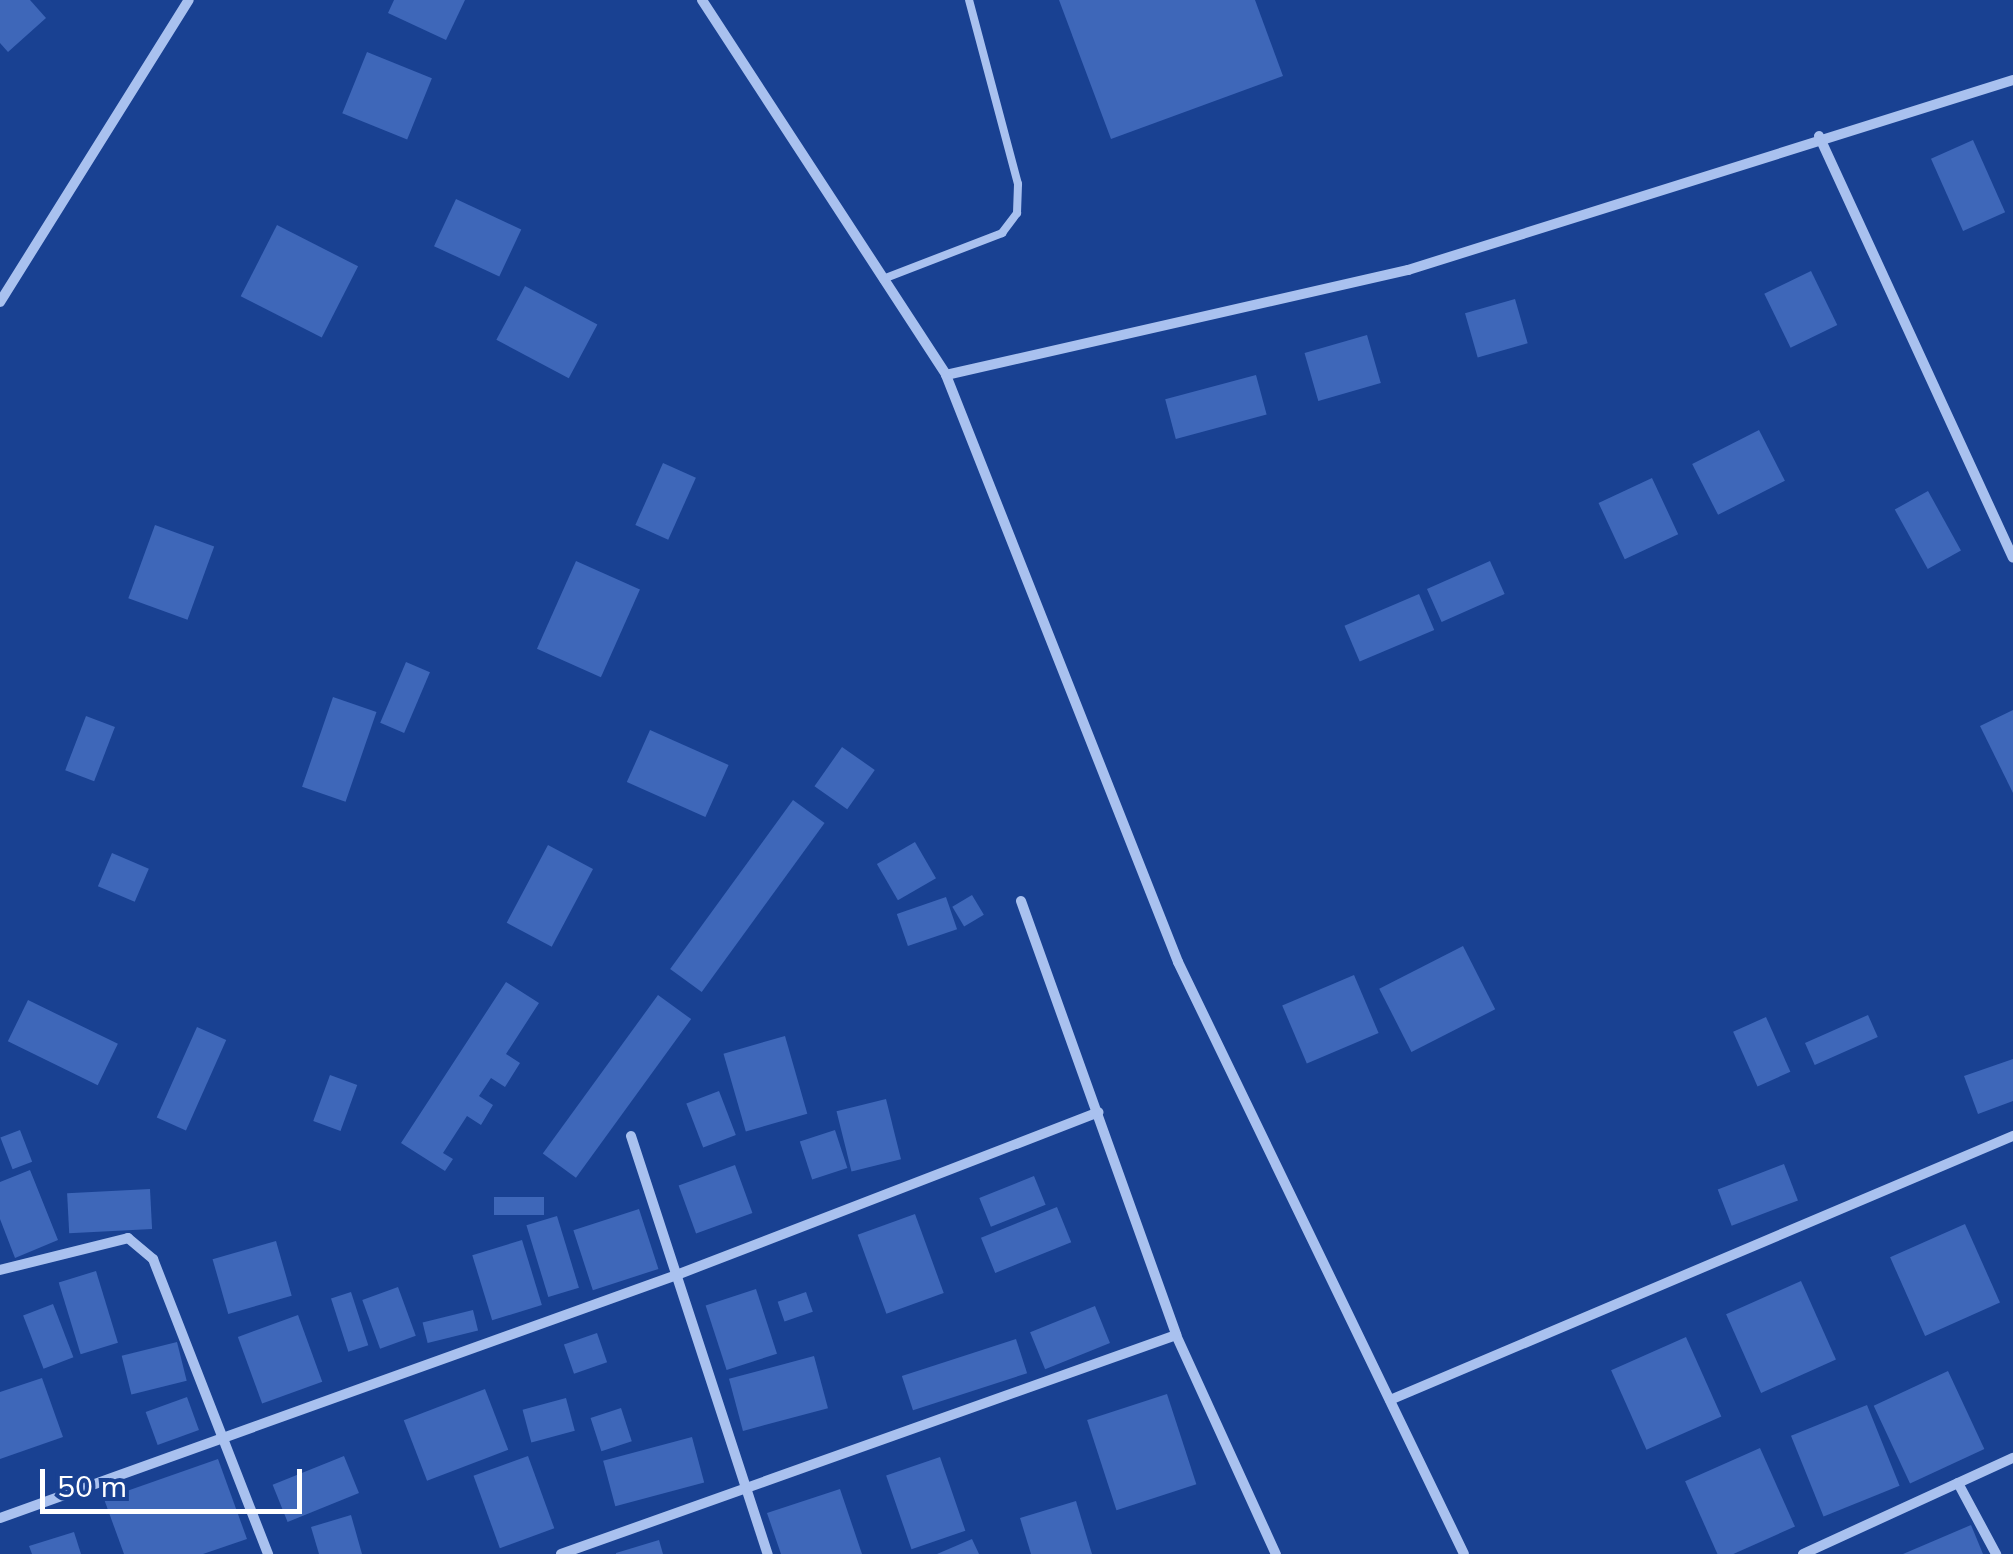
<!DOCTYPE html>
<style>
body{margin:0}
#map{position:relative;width:2013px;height:1554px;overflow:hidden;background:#194192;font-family:Mulish,sans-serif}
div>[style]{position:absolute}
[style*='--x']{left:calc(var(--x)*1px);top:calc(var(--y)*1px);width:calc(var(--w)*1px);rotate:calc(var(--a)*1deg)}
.building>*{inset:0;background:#3e67b9;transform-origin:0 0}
.service>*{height:8px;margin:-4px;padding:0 4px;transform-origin:4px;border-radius:4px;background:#a9c1ef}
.minor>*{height:10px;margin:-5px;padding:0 5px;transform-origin:5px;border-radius:5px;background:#a9c1ef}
span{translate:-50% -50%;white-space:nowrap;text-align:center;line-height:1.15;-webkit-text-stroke:8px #194192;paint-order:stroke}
.scale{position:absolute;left:40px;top:1469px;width:262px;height:45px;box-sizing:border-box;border:5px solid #fff;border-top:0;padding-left:12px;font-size:30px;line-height:35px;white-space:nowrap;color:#fff;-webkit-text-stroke:8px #194192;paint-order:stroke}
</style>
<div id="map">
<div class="building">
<div style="clip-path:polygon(0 0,30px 0,46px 18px,8px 52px,0 43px)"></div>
<div style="clip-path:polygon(394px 0,465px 0,446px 40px,388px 13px)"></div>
<div style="clip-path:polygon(1059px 0,1255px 0,1283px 76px,1111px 139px)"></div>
<div style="left:367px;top:52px;width:70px;height:66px;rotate:22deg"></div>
<div style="left:1973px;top:140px;width:79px;height:46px;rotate:66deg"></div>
<div style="left:456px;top:199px;width:72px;height:52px;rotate:25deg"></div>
<div style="left:277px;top:225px;width:91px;height:80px;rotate:27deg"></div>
<div style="left:1811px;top:271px;width:60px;height:52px;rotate:64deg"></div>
<div style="left:525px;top:286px;width:82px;height:61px;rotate:28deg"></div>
<div style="left:1515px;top:299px;width:46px;height:52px;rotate:74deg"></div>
<div style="left:1367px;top:335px;width:50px;height:65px;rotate:74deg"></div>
<div style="left:1256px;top:375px;width:41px;height:94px;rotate:75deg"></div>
<div style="left:1759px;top:430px;width:57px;height:75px;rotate:63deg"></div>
<div style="left:663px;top:463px;width:36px;height:68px;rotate:24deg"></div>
<div style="left:1652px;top:478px;width:62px;height:59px;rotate:65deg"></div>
<div style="left:1928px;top:491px;width:68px;height:38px;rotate:61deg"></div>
<div style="left:155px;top:525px;width:63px;height:78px;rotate:20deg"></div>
<div style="left:576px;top:561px;width:70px;height:96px;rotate:24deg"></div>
<div style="left:1490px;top:561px;width:36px;height:69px;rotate:66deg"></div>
<div style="left:1419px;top:594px;width:39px;height:81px;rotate:67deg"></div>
<div style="left:406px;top:662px;width:26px;height:66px;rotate:23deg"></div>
<div style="left:333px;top:697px;width:46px;height:95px;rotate:19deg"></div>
<div style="clip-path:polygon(2013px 710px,2013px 793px,1980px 726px)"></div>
<div style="left:86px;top:716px;width:31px;height:58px;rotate:21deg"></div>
<div style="left:650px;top:730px;width:86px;height:57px;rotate:24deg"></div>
<div style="left:842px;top:747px;width:40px;height:48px;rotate:35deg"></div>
<div style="left:793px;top:800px;width:39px;height:209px;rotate:36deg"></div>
<div style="left:915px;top:842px;width:42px;height:44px;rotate:60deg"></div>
<div style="left:548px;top:845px;width:51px;height:88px;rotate:28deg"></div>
<div style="left:112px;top:853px;width:40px;height:36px;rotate:23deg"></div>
<div style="left:972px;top:895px;width:23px;height:23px;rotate:59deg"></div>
<div style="left:946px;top:897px;width:34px;height:52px;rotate:71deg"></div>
<div style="left:1463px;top:946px;width:71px;height:94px;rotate:63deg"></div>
<div style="left:1354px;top:975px;width:63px;height:78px;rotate:67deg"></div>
<div style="clip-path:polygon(506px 982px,539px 1003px,506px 1054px,520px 1063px,505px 1087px,491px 1078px,479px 1096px,493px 1105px,481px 1125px,467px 1116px,443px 1153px,453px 1159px,445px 1171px,401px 1143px)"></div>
<div style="left:658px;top:995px;width:41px;height:196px;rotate:36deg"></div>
<div style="left:28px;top:1000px;width:100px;height:46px;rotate:26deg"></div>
<div style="left:1868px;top:1015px;width:24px;height:69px;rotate:66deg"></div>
<div style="left:1766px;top:1017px;width:60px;height:36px;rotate:66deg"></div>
<div style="left:197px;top:1027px;width:32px;height:99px;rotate:24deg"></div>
<div style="left:785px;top:1036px;width:81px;height:64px;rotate:74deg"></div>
<div style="clip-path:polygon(2013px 1059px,2013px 1101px,1978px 1114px,1964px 1076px)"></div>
<div style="left:330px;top:1075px;width:29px;height:49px;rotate:20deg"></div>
<div style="left:719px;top:1091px;width:47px;height:35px;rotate:69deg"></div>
<div style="left:886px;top:1099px;width:62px;height:51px;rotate:76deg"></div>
<div style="left:20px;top:1130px;width:34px;height:21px;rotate:69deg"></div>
<div style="left:835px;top:1130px;width:40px;height:37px;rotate:72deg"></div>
<div style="left:1784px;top:1164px;width:39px;height:71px;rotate:69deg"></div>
<div style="left:735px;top:1165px;width:51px;height:60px;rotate:70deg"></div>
<div style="clip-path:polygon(30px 1170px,58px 1240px,15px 1258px,0 1219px,0 1182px)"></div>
<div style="left:1034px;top:1176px;width:31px;height:59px;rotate:68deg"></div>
<div style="left:150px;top:1189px;width:40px;height:83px;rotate:87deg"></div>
<div style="left:544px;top:1197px;width:18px;height:50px;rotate:90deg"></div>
<div style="left:1057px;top:1207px;width:38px;height:82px;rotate:68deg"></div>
<div style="left:639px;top:1209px;width:63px;height:69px;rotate:72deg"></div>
<div style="left:915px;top:1214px;width:84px;height:61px;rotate:70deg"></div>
<div style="left:557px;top:1216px;width:75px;height:32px;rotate:73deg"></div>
<div style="left:1965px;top:1224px;width:86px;height:82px;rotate:66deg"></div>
<div style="left:522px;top:1240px;width:68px;height:52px;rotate:73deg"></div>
<div style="left:276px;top:1241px;width:57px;height:66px;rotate:74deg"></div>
<div style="left:96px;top:1271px;width:75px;height:39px;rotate:73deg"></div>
<div style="left:1801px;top:1281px;width:86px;height:82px;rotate:66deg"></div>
<div style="left:398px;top:1287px;width:52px;height:38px;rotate:70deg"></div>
<div style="left:756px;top:1289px;width:68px;height:53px;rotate:72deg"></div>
<div style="left:351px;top:1292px;width:56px;height:21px;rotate:72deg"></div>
<div style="left:806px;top:1292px;width:21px;height:30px;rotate:71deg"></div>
<div style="left:53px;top:1304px;width:57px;height:32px;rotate:69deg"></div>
<div style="left:1095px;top:1306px;width:40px;height:70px;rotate:68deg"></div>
<div style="left:473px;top:1310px;width:21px;height:52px;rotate:76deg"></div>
<div style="left:298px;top:1315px;width:71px;height:64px;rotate:70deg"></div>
<div style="left:597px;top:1333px;width:31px;height:35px;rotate:71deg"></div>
<div style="left:1686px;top:1337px;width:87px;height:82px;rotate:66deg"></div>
<div style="left:1016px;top:1339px;width:36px;height:120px;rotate:72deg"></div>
<div style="left:177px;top:1342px;width:40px;height:57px;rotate:76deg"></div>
<div style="left:814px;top:1356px;width:54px;height:88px;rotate:75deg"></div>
<div style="left:1948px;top:1371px;width:86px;height:82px;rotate:65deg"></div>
<div style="clip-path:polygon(42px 1378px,63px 1437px,0 1459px,0 1392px)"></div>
<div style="left:485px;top:1389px;width:65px;height:87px;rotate:69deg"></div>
<div style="left:1167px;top:1394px;width:95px;height:84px;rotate:72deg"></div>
<div style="left:187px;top:1397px;width:35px;height:44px;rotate:70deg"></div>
<div style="left:566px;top:1398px;width:34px;height:45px;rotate:75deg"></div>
<div style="left:1867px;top:1405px;width:87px;height:82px;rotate:68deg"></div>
<div style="left:621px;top:1408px;width:35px;height:32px;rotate:72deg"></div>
<div style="left:692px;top:1437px;width:47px;height:92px;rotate:75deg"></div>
<div style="left:1760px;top:1448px;width:86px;height:82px;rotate:66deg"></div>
<div style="left:344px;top:1456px;width:40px;height:77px;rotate:68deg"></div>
<div style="left:528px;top:1456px;width:77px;height:58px;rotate:70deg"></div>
<div style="left:940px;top:1457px;width:78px;height:57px;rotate:71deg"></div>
<div style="clip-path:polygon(218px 1459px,247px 1539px,203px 1554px,124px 1554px,104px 1499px)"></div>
<div style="clip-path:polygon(840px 1489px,862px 1554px,781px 1554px,767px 1513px)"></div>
<div style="clip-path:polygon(1076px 1501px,1092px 1554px,1031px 1554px,1020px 1518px)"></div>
<div style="clip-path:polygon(351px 1515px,362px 1554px,319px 1554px,311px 1527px)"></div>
<div style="clip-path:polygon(1971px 1525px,1983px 1554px,1903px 1554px)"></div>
<div style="clip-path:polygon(74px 1532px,81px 1554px,32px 1554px,29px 1546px)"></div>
<div style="clip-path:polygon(972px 1539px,979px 1554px,937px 1554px)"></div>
<div style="clip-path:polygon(659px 1540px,663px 1554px,616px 1554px,616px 1553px)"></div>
</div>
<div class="service">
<div style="--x:883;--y:279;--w:128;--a:-21.1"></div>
<div style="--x:1002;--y:233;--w:25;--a:-53"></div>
<div style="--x:1017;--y:213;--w:29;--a:-88"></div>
<div style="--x:1018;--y:184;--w:190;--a:-104.9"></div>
</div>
<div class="minor">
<div style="--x:702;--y:0;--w:447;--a:56.9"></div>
<div style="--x:946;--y:375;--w:631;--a:68.43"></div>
<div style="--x:1178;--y:962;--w:657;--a:64.21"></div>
<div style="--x:1819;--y:136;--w:464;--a:65.3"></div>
<div style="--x:0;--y:302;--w:356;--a:-58"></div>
<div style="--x:946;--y:375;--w:474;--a:-12.8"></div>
<div style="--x:1408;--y:270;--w:634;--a:-17.43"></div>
<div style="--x:1021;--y:901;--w:461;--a:70.3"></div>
<div style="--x:1176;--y:1335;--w:241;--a:65.5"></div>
<div style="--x:631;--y:1136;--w:440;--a:71.9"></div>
<div style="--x:0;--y:1270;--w:132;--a:-14"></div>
<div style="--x:128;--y:1238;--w:33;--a:40"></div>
<div style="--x:153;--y:1259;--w:317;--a:68.7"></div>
<div style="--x:1390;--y:1400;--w:677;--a:-22.97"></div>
<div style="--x:1958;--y:1483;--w:81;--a:61.8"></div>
<div style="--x:0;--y:1518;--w:716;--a:-19.75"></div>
<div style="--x:674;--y:1276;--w:455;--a:-21.1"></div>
<div style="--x:561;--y:1554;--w:653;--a:-19.6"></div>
<div style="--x:1803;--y:1554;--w:231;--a:-24.6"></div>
</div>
<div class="scale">50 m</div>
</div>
